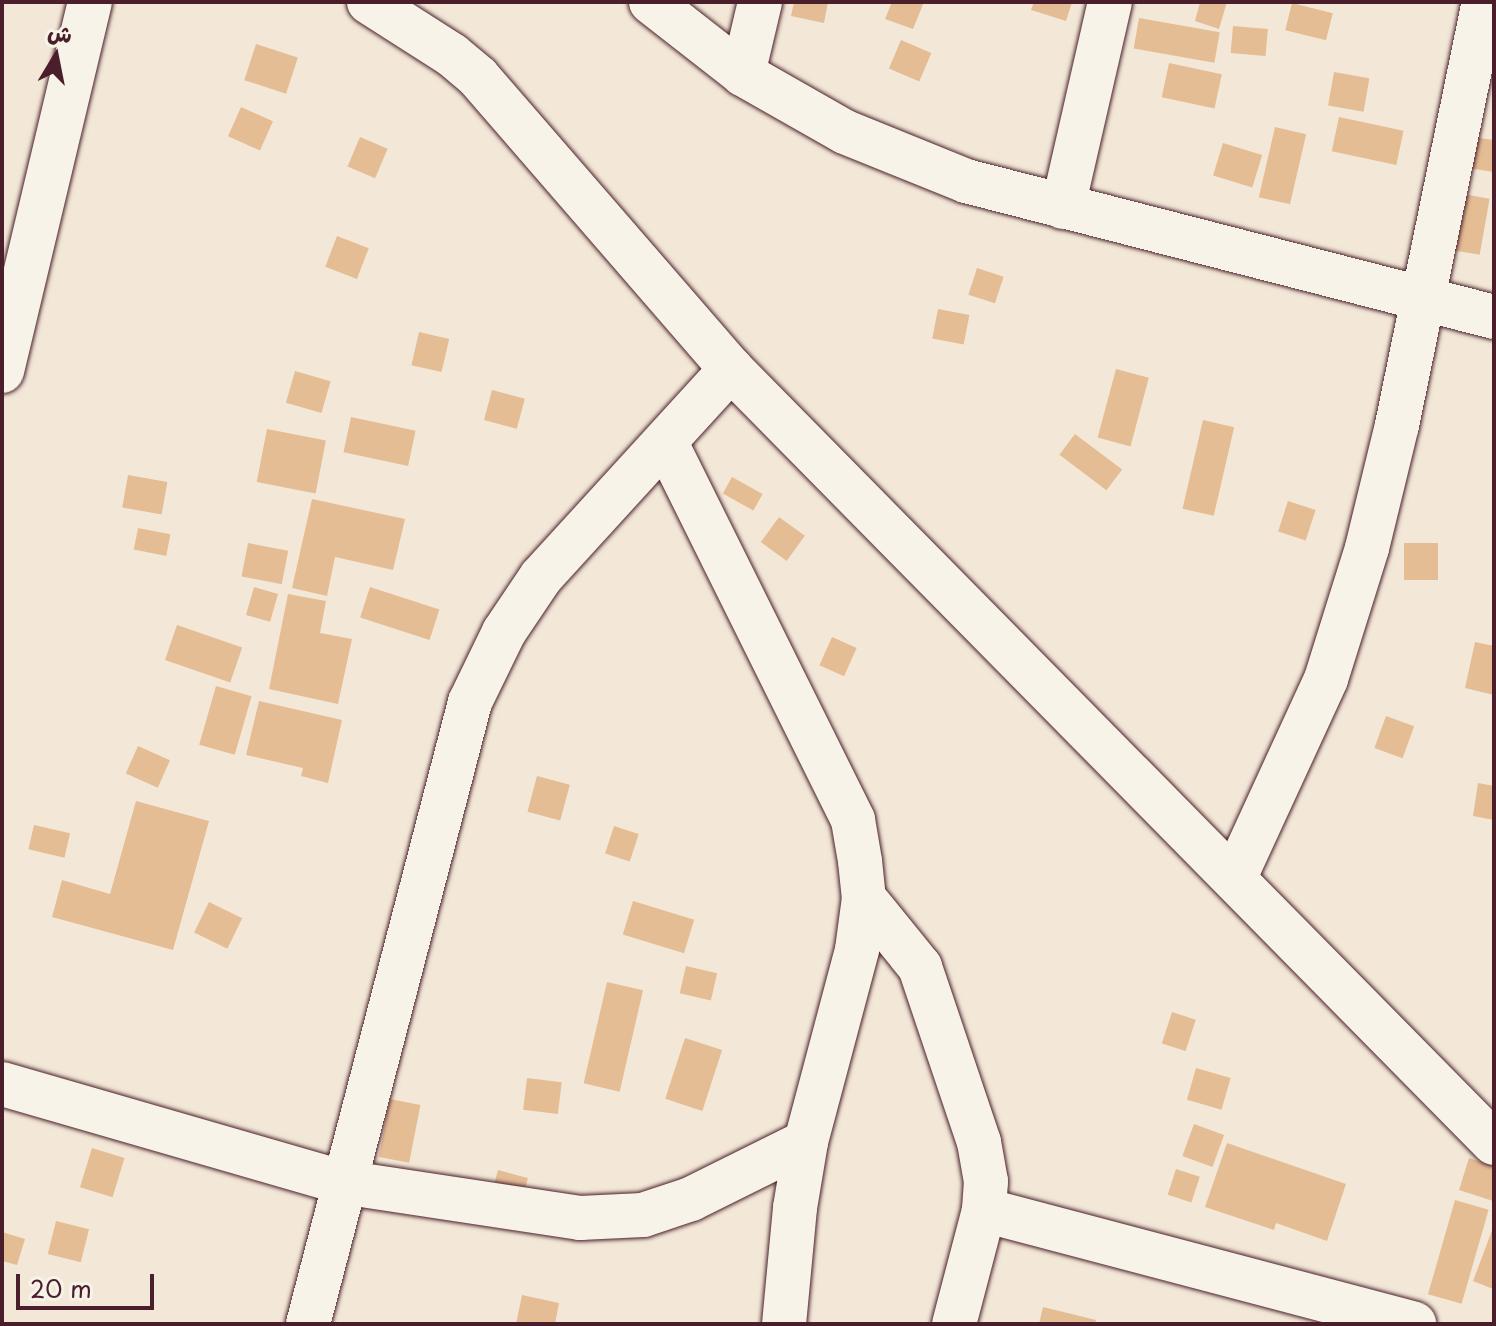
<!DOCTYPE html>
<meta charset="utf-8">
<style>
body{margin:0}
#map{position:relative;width:1496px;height:1326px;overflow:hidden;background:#f3e8d7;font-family:"Playpen Sans","Playpen Sans Arabic",sans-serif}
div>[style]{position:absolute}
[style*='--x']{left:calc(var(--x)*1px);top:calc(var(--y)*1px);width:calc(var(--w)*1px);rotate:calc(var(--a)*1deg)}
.building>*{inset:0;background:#e5bd95;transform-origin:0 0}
.roads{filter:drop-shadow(0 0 2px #4a1f2b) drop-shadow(0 0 2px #4a1f2b)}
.minor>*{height:44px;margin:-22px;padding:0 22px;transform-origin:22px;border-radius:22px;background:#f7f3e8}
span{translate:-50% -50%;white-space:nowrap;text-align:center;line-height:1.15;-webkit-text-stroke:8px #f7f3e8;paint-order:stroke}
.frame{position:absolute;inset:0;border:4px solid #4a1f2b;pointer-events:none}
.north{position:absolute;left:16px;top:16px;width:80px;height:80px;-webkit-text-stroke:6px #f7f3e8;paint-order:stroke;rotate:10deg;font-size:22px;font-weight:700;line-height:32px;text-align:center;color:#4a1f2b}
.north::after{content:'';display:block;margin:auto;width:28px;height:36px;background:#4a1f2b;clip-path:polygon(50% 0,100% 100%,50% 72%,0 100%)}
.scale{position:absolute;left:16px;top:1274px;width:138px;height:36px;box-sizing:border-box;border:4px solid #4a1f2b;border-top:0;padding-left:10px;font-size:24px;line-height:28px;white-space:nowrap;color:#4a1f2b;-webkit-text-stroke:6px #f7f3e8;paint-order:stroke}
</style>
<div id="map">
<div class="building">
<div style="clip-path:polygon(794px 2px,828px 2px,824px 23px,791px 16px)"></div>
<div style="clip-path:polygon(892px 2px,924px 2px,913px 29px,885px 19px)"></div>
<div style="clip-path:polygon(1034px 2px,1072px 2px,1066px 21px,1031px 10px)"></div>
<div style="clip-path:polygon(1200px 2px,1227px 2px,1219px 29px,1195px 21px)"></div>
<div style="left:1292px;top:3px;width:42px;height:28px;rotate:14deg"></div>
<div style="left:1139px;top:18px;width:82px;height:31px;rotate:10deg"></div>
<div style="left:1233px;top:26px;width:35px;height:27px;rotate:5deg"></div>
<div style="left:901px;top:40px;width:33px;height:31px;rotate:23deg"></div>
<div style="left:256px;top:44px;width:44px;height:38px;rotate:18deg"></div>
<div style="left:1169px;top:63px;width:54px;height:35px;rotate:12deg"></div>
<div style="left:1334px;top:72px;width:36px;height:34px;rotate:10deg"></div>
<div style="left:241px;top:107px;width:35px;height:32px;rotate:24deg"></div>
<div style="left:1339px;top:117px;width:66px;height:35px;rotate:12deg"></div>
<div style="left:1275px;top:127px;width:32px;height:72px;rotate:13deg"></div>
<div style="left:360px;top:137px;width:30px;height:32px;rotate:23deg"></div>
<div style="clip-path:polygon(1472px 137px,1494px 140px,1494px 172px,1468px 168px)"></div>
<div style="left:1223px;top:143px;width:41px;height:34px;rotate:17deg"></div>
<div style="left:1463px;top:194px;width:27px;height:57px;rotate:10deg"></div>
<div style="left:337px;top:236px;width:34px;height:33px;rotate:21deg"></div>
<div style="left:977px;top:268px;width:28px;height:28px;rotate:18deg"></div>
<div style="left:938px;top:309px;width:32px;height:30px;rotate:11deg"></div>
<div style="left:419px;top:332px;width:31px;height:34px;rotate:13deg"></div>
<div style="left:1116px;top:369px;width:34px;height:71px;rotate:15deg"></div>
<div style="left:295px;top:371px;width:37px;height:33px;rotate:16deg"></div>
<div style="left:492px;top:390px;width:34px;height:31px;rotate:15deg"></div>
<div style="left:351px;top:417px;width:66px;height:36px;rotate:12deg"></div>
<div style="left:1203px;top:420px;width:32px;height:91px;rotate:13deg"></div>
<div style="left:267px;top:429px;width:60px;height:54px;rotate:11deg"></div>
<div style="left:1075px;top:434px;width:59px;height:26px;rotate:37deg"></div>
<div style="left:128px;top:475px;width:40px;height:33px;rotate:10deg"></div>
<div style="left:732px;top:477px;width:35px;height:19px;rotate:29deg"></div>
<div style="clip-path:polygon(312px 499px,405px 519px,393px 570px,335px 557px,327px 596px,292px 588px)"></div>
<div style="left:1288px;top:501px;width:29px;height:32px;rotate:18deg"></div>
<div style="left:779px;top:517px;width:32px;height:31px;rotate:36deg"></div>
<div style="left:138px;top:528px;width:33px;height:22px;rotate:11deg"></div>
<div style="left:248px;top:543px;width:41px;height:34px;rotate:11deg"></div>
<div style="left:1438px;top:543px;width:37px;height:34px;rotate:90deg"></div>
<div style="left:254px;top:587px;width:25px;height:29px;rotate:16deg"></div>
<div style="left:370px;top:587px;width:73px;height:32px;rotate:18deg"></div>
<div style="clip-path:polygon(288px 594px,326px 601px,320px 633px,352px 639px,338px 704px,269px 689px)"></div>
<div style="left:177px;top:625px;width:69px;height:37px;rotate:19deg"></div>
<div style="left:832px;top:637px;width:27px;height:31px;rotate:24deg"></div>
<div style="clip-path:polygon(1475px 642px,1494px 646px,1494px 695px,1465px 688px)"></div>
<div style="left:216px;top:686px;width:37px;height:61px;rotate:16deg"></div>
<div style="clip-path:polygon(259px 701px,342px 720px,328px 783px,301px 776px,303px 768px,246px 755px)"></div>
<div style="left:1386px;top:716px;width:30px;height:34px;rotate:20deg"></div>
<div style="left:138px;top:746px;width:35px;height:30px;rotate:24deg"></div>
<div style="left:537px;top:776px;width:34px;height:37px;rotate:15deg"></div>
<div style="clip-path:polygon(1478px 783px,1494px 786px,1494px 820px,1473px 816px)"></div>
<div style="clip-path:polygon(136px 801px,209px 821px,173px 950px,52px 917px,62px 880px,110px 894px)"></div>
<div style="left:34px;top:825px;width:37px;height:25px;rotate:13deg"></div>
<div style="left:614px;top:826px;width:26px;height:29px;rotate:18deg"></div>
<div style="left:633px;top:901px;width:64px;height:35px;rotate:17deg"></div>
<div style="left:209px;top:902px;width:37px;height:34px;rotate:26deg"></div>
<div style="left:686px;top:966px;width:32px;height:28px;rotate:13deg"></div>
<div style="left:607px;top:982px;width:37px;height:104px;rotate:13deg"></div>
<div style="left:1172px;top:1012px;width:25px;height:33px;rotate:18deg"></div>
<div style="left:685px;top:1038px;width:39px;height:64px;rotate:18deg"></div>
<div style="left:1196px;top:1068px;width:36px;height:33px;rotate:16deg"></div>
<div style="left:527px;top:1078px;width:35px;height:32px;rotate:7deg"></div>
<div style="left:390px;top:1099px;width:31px;height:59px;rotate:11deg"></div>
<div style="left:1194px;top:1124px;width:32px;height:34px;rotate:20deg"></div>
<div style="clip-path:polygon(1227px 1143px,1346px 1184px,1327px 1241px,1276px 1223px,1274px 1230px,1205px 1207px)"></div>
<div style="left:92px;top:1148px;width:34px;height:41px;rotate:17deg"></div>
<div style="clip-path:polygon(1469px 1158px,1494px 1166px,1493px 1201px,1459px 1190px)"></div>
<div style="left:1176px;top:1169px;width:25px;height:27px;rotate:18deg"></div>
<div style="left:498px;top:1170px;width:31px;height:36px;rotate:15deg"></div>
<div style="left:1455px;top:1200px;width:35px;height:98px;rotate:16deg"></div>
<div style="left:56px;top:1221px;width:34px;height:34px;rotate:14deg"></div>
<div style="clip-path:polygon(1494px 1225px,1494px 1287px,1493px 1289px,1473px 1281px)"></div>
<div style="clip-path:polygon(2px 1232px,25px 1239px,17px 1265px,2px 1261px)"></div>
<div style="clip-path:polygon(522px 1295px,559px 1303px,555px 1324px,516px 1324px)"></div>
<div style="clip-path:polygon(1043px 1307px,1096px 1320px,1095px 1324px,1039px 1324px)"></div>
</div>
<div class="roads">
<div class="minor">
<div style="--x:369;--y:2;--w:98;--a:32.6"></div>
<div style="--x:452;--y:55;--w:34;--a:40"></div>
<div style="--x:478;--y:77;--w:386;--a:49.1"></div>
<div style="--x:731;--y:369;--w:1087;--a:45.41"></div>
<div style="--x:651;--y:2;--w:117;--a:38"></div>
<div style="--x:743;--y:74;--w:117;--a:29.6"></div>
<div style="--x:845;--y:132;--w:131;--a:22"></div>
<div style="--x:966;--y:181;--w:545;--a:14.44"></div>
<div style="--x:743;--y:74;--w:74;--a:-76.7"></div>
<div style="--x:1063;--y:207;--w:210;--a:-77.1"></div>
<div style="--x:2;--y:371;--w:379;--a:-76.6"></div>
<div style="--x:666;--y:443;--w:421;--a:63.6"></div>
<div style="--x:853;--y:820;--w:42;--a:80.3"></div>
<div style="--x:860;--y:861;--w:37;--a:84"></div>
<div style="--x:864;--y:898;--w:52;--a:97.7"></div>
<div style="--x:857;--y:950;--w:199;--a:104.9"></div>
<div style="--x:806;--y:1142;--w:67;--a:99.5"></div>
<div style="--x:795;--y:1208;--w:117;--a:95.4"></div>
<div style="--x:1235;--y:877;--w:218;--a:-65.3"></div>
<div style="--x:1326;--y:679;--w:137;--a:-72.6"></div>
<div style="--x:1367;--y:548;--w:127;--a:-76.3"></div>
<div style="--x:1397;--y:425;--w:432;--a:-78.4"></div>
<div style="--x:864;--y:898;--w:89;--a:50.9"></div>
<div style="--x:920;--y:967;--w:185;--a:71.4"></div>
<div style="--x:979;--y:1142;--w:40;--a:80"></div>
<div style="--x:986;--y:1181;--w:29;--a:94"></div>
<div style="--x:984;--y:1210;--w:118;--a:104.7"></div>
<div style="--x:2;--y:1084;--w:354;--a:16.1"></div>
<div style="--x:342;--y:1182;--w:241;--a:8.6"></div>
<div style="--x:580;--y:1218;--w:63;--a:-2.7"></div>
<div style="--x:643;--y:1215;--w:51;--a:-18.4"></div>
<div style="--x:691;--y:1199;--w:128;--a:-26.4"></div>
<div style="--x:984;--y:1210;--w:445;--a:14.8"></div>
<div style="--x:308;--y:1324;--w:643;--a:-75.4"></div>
<div style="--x:470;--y:702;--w:78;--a:-64.1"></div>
<div style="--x:504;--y:632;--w:66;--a:-56.1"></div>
<div style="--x:541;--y:577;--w:282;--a:-47.6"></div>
</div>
</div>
<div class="frame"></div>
<div class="north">ش</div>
<div class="scale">20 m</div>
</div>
